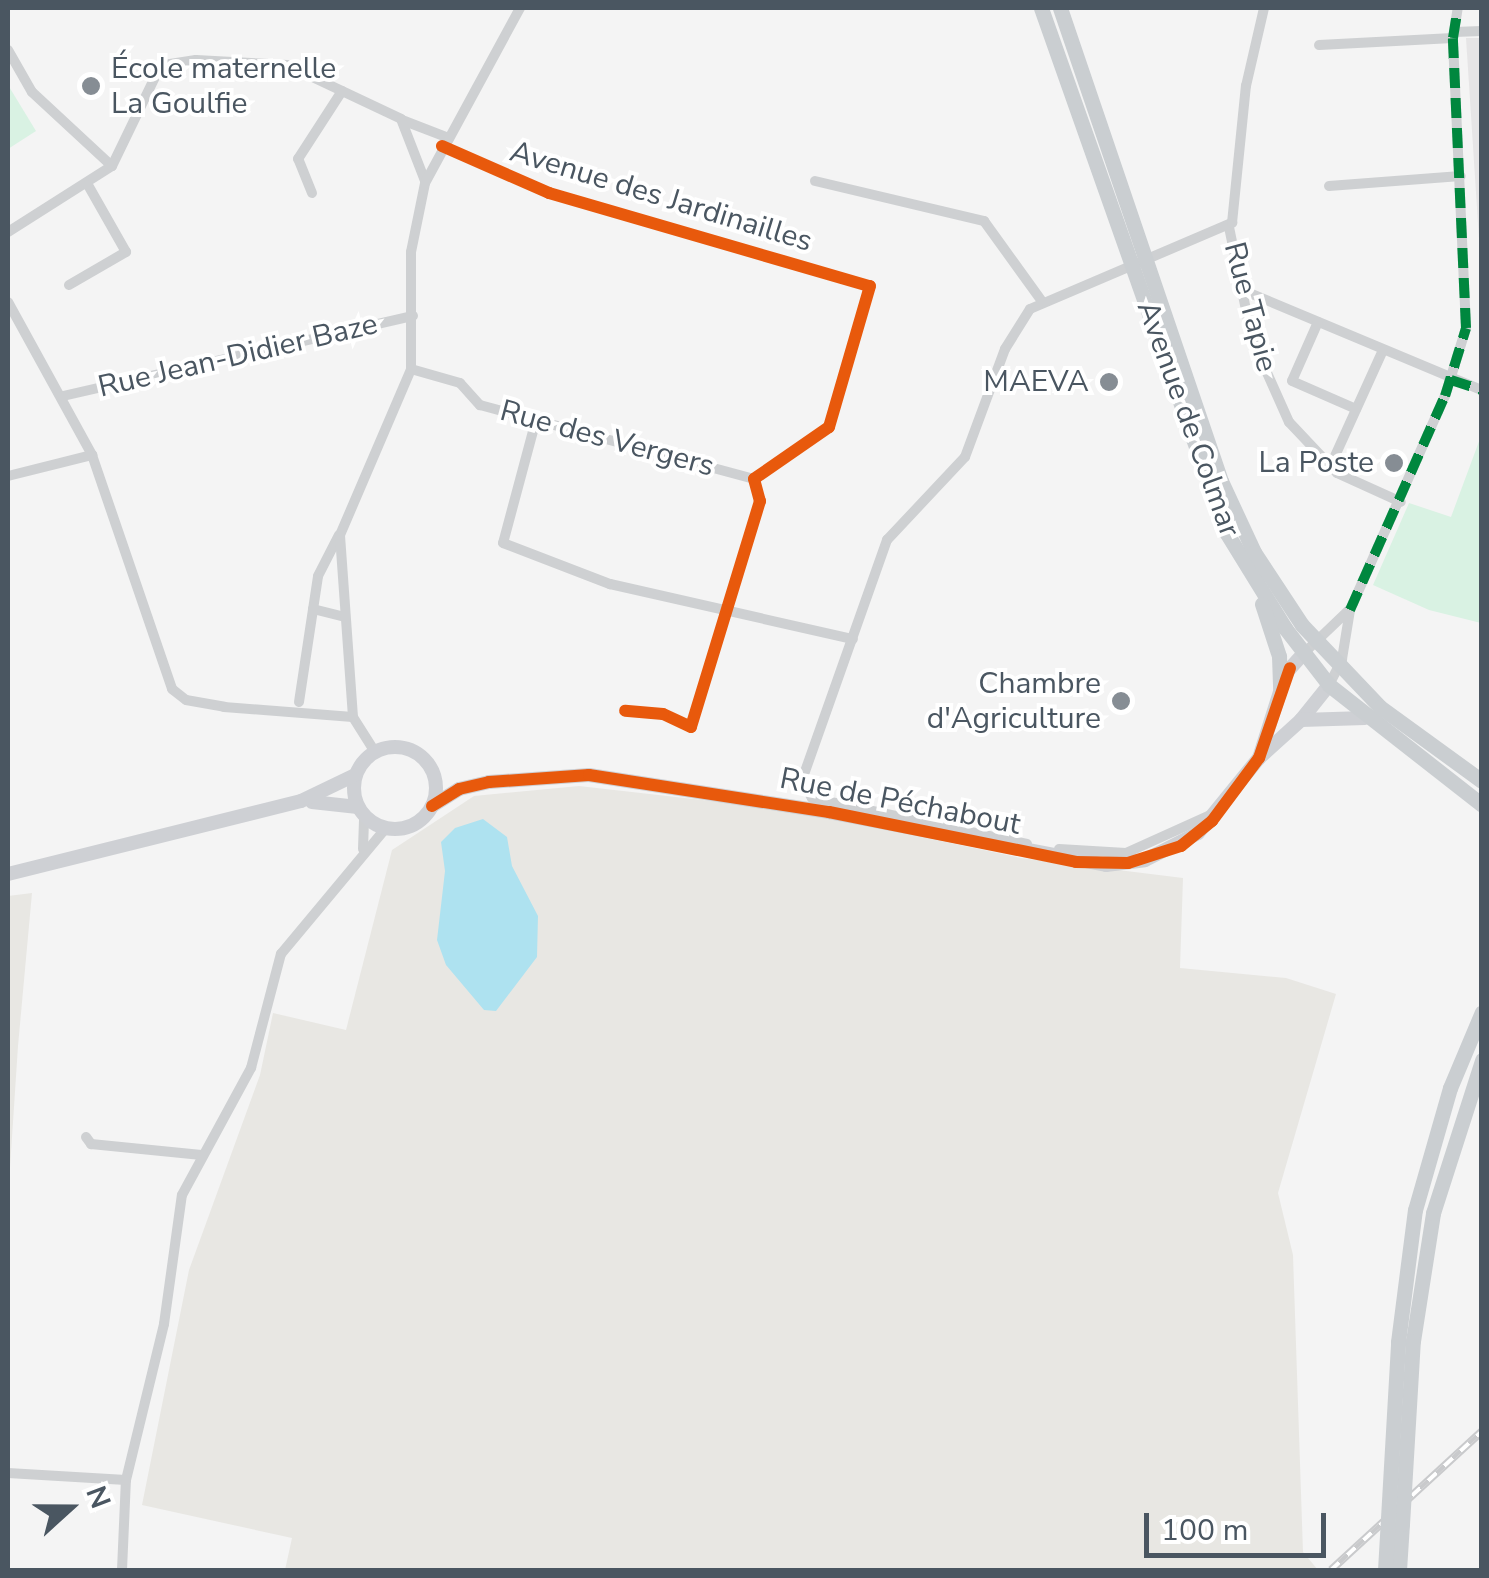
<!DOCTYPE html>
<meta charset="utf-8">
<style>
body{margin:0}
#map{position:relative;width:1489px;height:1578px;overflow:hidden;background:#f4f4f4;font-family:"Nunito Sans",sans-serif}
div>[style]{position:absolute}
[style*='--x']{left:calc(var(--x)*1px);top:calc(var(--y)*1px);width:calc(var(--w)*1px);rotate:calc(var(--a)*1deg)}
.commercial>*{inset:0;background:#e8e7e3}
.education>*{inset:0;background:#e6e5e6}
.green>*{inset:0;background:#d9f2e3}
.water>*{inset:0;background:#aee2f0}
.street>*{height:10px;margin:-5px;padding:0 5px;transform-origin:5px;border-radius:5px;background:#ced0d2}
.secondary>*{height:14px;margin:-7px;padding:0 7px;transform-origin:7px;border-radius:7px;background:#ced0d4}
.secondary>.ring{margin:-7px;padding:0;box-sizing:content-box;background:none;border:14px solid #ced0d4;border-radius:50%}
.primary>*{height:15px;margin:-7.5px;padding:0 7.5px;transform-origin:7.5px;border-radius:7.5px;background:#caced1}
.rail>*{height:8px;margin-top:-4px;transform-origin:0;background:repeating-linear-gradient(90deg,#fff 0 11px,#c9cacc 0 22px);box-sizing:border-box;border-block:2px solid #c9cacc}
.primary-bridge>*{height:15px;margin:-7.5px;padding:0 7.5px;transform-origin:7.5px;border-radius:7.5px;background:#caced1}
.quiet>*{height:10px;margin-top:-5px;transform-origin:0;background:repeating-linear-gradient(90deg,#00873e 0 20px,transparent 0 30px)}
.cycleway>*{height:12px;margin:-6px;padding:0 6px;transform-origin:6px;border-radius:6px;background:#e8590c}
.dots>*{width:28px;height:28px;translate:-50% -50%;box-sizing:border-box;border:5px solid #fff;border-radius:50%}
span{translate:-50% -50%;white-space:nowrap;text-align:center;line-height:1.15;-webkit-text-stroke:8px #fff;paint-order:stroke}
.poi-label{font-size:30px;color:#4a5661}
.left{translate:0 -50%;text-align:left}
.right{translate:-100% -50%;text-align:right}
.street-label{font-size:30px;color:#4a5661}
.frame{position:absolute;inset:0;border:10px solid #4a5661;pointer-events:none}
.north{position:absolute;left:20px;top:1458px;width:100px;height:100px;-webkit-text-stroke:8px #fff;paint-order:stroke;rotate:69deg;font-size:28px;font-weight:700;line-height:40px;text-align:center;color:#4a5661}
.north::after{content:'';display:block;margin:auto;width:35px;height:45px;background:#4a5661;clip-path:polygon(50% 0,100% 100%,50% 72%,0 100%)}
.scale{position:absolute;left:1144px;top:1513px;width:182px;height:45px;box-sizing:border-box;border:5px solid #4a5661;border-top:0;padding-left:12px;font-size:30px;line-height:35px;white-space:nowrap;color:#4a5661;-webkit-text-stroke:8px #fff;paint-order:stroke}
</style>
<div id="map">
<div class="commercial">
<div style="clip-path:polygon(579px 786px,799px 811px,1021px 858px,1183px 878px,1180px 968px,1286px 978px,1336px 994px,1278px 1193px,1293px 1255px,1303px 1552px,1318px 1570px,285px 1570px,292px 1538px,142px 1505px,189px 1270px,260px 1075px,273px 1013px,346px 1030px,392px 850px,474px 796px)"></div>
<div style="clip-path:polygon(32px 893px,18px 1046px,8px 1198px,8px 896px)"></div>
</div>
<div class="education">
<div style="clip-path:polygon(1466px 38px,1481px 38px,1481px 270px)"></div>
</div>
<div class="green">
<div style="clip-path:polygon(8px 85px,36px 131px,8px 149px)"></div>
<div style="clip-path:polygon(1481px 436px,1481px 623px,1429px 610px,1373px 585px,1409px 503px,1451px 517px)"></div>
</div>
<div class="water">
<div style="clip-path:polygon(483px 819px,507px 837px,512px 866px,538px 916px,537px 957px,496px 1011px,484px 1010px,446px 965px,437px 940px,445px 871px,441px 842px,455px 828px)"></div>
</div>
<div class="street">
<div style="--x:1454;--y:32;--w:28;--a:-2"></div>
<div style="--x:1319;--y:45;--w:134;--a:-3"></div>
<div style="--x:8;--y:50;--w:48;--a:60.3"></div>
<div style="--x:32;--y:92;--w:109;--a:42.8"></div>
<div style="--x:402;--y:120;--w:47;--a:21.1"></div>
<div style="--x:442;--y:146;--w:117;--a:23.7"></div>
<div style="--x:549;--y:193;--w:334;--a:16.2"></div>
<div style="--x:870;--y:286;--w:147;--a:106.2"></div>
<div style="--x:829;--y:427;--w:91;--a:145.3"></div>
<div style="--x:754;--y:479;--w:23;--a:75"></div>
<div style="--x:760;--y:501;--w:236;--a:107"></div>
<div style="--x:691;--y:727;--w:31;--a:-155"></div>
<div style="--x:663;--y:714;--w:38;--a:-175"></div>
<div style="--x:815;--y:181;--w:174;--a:13.3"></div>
<div style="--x:984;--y:221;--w:97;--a:54.2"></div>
<div style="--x:1329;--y:186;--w:132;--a:-4.3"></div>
<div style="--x:312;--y:193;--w:37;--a:-112"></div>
<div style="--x:298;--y:159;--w:81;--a:-57.1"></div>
<div style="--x:1229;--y:227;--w:114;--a:78.4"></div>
<div style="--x:1252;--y:339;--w:91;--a:66"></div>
<div style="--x:1289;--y:422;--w:70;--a:46.7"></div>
<div style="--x:1337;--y:473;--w:70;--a:24.4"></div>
<div style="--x:8;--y:232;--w:123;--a:-32.4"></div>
<div style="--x:112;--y:166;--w:101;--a:-64.2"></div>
<div style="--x:156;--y:75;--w:18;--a:-38"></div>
<div style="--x:170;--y:64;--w:26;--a:-9"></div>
<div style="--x:196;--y:60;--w:91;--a:3.1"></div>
<div style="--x:287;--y:65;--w:126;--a:25.3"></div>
<div style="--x:401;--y:119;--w:66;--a:68.8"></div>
<div style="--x:69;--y:285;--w:66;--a:-30.1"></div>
<div style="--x:126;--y:252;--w:77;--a:-119.6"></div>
<div style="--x:1240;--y:289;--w:262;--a:22.7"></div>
<div style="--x:8;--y:302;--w:175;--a:61.2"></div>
<div style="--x:92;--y:455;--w:247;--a:71.1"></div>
<div style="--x:172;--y:689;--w:18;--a:38"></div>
<div style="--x:186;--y:700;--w:39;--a:10"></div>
<div style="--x:224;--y:707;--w:129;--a:4.4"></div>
<div style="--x:1318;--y:322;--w:64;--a:113.8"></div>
<div style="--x:1292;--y:381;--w:70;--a:23.6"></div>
<div style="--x:411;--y:369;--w:51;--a:15.9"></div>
<div style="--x:460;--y:383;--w:30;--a:48"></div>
<div style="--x:480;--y:405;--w:284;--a:15.1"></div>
<div style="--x:63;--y:396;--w:359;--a:-12.9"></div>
<div style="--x:536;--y:420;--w:127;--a:105"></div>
<div style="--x:503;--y:543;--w:115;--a:21"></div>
<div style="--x:610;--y:584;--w:249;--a:12.8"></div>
<div style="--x:1330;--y:467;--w:128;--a:-65.6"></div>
<div style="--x:8;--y:476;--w:87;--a:-14"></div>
<div style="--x:313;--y:609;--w:32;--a:14"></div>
<div style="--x:1304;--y:653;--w:62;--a:-43.7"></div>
<div style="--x:1329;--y:685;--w:29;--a:-63"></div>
<div style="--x:1342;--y:659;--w:50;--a:-80.7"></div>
<div style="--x:1350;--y:610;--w:234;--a:-66.1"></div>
<div style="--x:1445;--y:396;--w:71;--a:-72.8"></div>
<div style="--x:1466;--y:328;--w:290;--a:-92.6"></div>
<div style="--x:1453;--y:38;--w:30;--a:-81"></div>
<div style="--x:299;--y:702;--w:127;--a:-81.4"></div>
<div style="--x:318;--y:576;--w:46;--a:-62.9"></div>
<div style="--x:375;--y:752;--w:41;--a:-122.2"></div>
<div style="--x:353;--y:717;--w:182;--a:-94.1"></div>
<div style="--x:340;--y:535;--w:181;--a:-66.8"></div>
<div style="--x:411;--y:369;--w:117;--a:-90"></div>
<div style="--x:411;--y:252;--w:70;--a:-78.5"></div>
<div style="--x:425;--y:183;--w:199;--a:-61.5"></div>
<div style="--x:1027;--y:844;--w:220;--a:-167.9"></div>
<div style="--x:812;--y:798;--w:21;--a:-119"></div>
<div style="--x:802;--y:780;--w:255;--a:-70.5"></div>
<div style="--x:887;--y:540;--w:114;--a:-46.8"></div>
<div style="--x:965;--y:457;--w:115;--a:-69.7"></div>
<div style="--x:1005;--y:349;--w:47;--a:-58"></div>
<div style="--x:1030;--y:309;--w:220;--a:-23.1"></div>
<div style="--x:1232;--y:223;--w:138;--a:-84.2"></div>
<div style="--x:1246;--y:86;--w:80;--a:-77"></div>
<div style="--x:363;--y:849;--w:33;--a:-88"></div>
<div style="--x:1059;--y:849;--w:67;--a:3.4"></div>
<div style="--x:1126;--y:853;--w:90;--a:-24.3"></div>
<div style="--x:86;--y:1137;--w:9;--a:54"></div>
<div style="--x:91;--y:1144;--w:111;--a:5.7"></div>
<div style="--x:8;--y:1473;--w:118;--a:3.4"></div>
<div style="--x:122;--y:1570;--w:90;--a:-87.5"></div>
<div style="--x:126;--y:1480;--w:161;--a:-76.3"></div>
<div style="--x:164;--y:1324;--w:130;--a:-82.1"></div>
<div style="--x:182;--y:1195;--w:145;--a:-61.5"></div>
<div style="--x:251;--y:1068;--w:118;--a:-75.3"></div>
<div style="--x:281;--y:954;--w:163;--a:-50.2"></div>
</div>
<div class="secondary">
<div style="--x:1301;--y:720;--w:45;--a:-51.3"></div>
<div class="ring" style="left:354px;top:747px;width:68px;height:68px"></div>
<div style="--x:1259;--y:758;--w:89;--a:-72.4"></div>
<div style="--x:1286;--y:673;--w:27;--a:-48"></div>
<div style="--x:312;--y:802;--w:46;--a:6.2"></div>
<div style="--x:432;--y:806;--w:32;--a:-32"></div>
<div style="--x:459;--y:789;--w:31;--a:-13"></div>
<div style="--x:489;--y:782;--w:100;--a:-4"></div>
<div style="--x:589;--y:775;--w:243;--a:8.8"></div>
<div style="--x:829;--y:812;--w:282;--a:10.8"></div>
<div style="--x:1106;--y:865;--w:39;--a:-7"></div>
<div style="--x:1145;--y:860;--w:59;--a:-27"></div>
<div style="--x:1198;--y:833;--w:97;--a:-50.9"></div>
<div style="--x:1259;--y:758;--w:57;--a:-42.1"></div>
<div style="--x:1301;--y:720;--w:64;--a:-1.8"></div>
<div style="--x:8;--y:874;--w:302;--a:-14"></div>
<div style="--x:301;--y:801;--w:60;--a:-25.7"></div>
</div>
<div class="primary">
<div style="--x:1041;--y:8;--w:556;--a:70.55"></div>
<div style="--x:1226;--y:532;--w:113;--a:58.4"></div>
<div style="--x:1285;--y:628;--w:72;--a:52.3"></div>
<div style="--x:1329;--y:685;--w:194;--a:38.1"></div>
<div style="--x:1060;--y:8;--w:500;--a:71.2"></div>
<div style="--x:1221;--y:481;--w:78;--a:65.1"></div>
<div style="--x:1254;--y:552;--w:87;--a:56.7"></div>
<div style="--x:1302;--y:625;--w:113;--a:46.4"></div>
<div style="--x:1380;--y:707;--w:126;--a:36"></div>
<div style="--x:1262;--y:604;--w:55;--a:71.9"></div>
<div style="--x:1279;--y:656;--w:32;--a:88"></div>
<div style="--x:1413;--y:1341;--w:130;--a:-81.1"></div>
<div style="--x:1433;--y:1213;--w:161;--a:-72.2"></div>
<div style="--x:1398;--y:1342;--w:133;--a:-82.7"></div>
<div style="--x:1415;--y:1210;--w:127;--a:-74"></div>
<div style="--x:1450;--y:1088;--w:82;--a:-67.2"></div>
<div style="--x:1399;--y:1570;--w:46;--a:-86.3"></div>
</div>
<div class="rail">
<div style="--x:1331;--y:1570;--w:205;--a:-42.6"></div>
</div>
<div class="primary-bridge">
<div style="--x:1402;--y:1524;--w:183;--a:-86.6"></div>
<div style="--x:1385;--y:1570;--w:228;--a:-86.7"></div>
</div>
<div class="quiet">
<div style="--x:1451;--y:380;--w:33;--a:18"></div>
<div style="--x:1350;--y:610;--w:234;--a:-66.1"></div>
<div style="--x:1445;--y:396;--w:71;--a:-72.8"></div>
<div style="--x:1466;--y:328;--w:290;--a:-92.6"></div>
<div style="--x:1453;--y:38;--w:30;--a:-81"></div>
</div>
<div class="cycleway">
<div style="--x:442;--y:146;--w:117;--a:23.7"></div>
<div style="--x:549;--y:193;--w:334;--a:16.2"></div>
<div style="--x:870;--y:286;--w:147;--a:106.2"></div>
<div style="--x:829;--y:427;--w:91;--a:145.3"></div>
<div style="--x:754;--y:479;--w:23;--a:75"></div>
<div style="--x:760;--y:501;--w:236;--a:107"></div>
<div style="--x:691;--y:727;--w:31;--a:-155"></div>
<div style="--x:663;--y:714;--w:38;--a:-175"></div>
<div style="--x:432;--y:806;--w:32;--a:-32"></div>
<div style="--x:459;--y:789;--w:31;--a:-13"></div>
<div style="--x:489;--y:782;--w:100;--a:-4"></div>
<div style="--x:589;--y:775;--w:243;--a:8.8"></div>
<div style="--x:829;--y:812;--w:252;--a:11.4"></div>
<div style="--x:1076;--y:862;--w:52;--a:1.1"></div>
<div style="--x:1128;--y:863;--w:56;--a:-17.8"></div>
<div style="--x:1181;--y:846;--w:40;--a:-39"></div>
<div style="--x:1212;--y:821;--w:79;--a:-53.3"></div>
<div style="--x:1259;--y:758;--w:95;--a:-71"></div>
</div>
<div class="dots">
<div style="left:91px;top:86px;background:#868d94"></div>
<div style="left:1109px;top:382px;background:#868d94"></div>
<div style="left:1394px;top:463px;background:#868d94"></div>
<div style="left:1121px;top:701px;background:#868d94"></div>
</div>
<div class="poi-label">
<span class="left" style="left:111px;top:86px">École maternelle<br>La Goulfie</span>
<span class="right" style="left:1089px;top:382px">MAEVA</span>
<span class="right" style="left:1374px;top:463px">La Poste</span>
<span class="right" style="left:1101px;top:701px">Chambre<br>d'Agriculture</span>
</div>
<div class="street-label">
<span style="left:661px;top:197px;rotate:17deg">Avenue des Jardinailles</span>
<span style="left:1250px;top:307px;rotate:75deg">Rue Tapie</span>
<span style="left:238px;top:356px;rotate:-13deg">Rue Jean-Didier Baze</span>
<span style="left:1188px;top:419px;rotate:70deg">Avenue de Colmar</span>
<span style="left:607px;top:439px;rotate:15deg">Rue des Vergers</span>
<span style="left:900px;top:802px;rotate:11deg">Rue de Péchabout</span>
</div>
<div class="frame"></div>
<div class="north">N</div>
<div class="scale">100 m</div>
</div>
